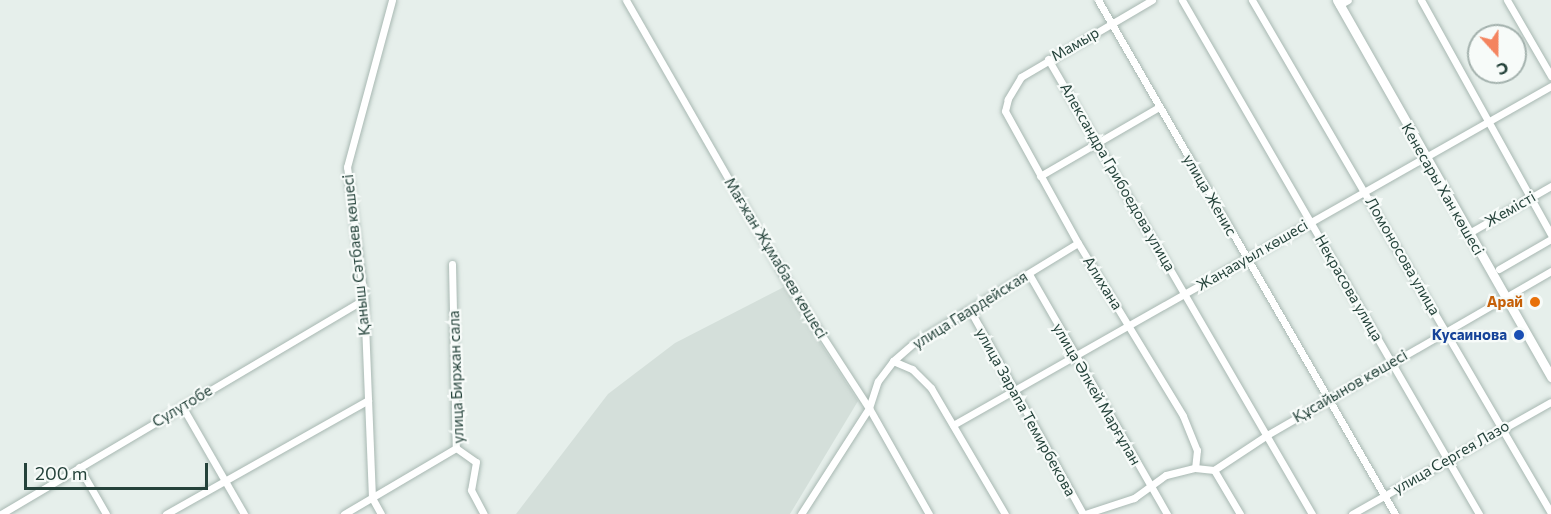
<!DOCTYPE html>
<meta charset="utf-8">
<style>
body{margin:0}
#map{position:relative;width:1551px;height:514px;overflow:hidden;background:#e6efeb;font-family:Commissioner,sans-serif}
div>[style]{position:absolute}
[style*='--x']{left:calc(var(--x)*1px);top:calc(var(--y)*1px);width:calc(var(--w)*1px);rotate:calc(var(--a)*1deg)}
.built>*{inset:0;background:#d4dfda}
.roads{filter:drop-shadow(0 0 2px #a8b8b2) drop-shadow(0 0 2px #a8b8b2)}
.street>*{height:7px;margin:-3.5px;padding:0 3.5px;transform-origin:3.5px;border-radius:3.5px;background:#fff}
.secondary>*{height:9px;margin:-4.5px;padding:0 4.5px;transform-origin:4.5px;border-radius:4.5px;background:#fff}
.dots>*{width:16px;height:16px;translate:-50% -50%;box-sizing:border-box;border:3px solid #f7fbf9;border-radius:50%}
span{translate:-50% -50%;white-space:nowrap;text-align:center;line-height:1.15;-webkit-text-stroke:4.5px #f7fbf9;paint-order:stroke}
.street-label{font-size:15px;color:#24423a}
.food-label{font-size:15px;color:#c56008;font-weight:700}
.right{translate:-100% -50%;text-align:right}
.transit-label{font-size:15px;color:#164399;font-weight:700}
.north{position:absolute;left:1467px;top:24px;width:60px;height:60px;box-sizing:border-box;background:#f7fbf9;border:2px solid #a3b1ad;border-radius:50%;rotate:159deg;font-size:16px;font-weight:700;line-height:24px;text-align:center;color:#24423a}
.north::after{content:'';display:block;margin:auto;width:21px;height:27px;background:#f4845f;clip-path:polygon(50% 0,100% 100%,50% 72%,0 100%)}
.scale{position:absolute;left:24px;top:463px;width:184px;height:27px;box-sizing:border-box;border:3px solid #24423a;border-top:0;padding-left:8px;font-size:18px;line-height:21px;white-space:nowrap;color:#24423a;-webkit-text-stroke:4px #f7fbf9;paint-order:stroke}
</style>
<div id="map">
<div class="built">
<div style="clip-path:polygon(784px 287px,858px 401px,790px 514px,516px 514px,608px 394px,675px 343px)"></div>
</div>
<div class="roads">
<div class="street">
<div style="--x:626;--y:0;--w:326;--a:60.2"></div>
<div style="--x:788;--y:283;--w:149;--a:57.1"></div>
<div style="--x:869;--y:408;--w:122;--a:60.5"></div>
<div style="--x:1098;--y:0;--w:594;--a:59.98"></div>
<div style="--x:1152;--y:0;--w:152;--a:149.6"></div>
<div style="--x:1021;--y:77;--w:26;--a:121"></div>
<div style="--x:1008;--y:99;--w:12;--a:104"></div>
<div style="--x:1005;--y:111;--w:151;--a:61.1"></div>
<div style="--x:1078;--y:243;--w:202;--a:58.7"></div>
<div style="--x:1183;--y:416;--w:37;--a:68"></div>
<div style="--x:1197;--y:450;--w:18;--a:96"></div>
<div style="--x:1182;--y:0;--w:594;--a:59.98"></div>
<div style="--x:1252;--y:0;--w:594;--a:59.76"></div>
<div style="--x:1421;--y:0;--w:269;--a:61"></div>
<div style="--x:1507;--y:0;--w:88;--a:59.9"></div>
<div style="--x:1339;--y:5;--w:10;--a:-29"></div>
<div style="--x:1048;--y:59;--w:526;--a:59.88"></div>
<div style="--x:1040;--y:176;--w:138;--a:-30.1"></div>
<div style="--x:1469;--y:233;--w:95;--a:-29.8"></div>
<div style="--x:452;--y:264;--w:184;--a:88.8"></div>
<div style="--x:456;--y:448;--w:24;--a:35"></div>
<div style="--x:476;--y:462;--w:28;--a:100"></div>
<div style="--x:471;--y:490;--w:27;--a:62"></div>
<div style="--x:1499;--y:269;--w:60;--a:-30"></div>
<div style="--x:1029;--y:274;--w:277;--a:60.1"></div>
<div style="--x:970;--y:310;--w:233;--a:61"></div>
<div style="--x:893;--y:361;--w:21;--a:23"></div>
<div style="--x:912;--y:369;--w:27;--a:45"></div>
<div style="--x:931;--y:388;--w:146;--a:59.6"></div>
<div style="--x:182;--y:406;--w:125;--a:60.1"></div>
<div style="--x:953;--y:425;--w:687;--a:-29.55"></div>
<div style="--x:79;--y:467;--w:54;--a:60.1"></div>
<div style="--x:1214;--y:470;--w:64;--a:-33.4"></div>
<div style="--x:1267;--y:435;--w:328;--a:-30"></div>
<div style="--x:1214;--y:470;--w:51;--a:59.4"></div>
<div style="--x:1;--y:514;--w:422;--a:-30.6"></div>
<div style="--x:166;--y:514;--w:232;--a:-29.4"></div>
<div style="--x:344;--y:514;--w:130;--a:-30.5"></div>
<div style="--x:381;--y:514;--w:18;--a:-119"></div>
<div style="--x:372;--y:498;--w:199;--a:-92.3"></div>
<div style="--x:364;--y:299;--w:133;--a:-97.3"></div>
<div style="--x:347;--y:167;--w:173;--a:-74.9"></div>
<div style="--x:801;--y:514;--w:126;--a:-57.3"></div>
<div style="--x:869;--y:408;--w:28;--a:-72"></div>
<div style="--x:878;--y:381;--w:25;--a:-53"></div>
<div style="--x:893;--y:361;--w:28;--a:-41"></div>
<div style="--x:914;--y:343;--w:192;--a:-31.4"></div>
<div style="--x:1085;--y:514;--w:52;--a:-18.1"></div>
<div style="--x:1134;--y:498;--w:39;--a:-36"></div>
<div style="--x:1166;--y:475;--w:30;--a:-14"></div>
<div style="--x:1195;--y:468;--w:19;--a:6"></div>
<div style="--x:1352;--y:514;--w:228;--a:-29.4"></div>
</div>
<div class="secondary">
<div style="--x:1337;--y:0;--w:434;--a:60.4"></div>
</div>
</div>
<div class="dots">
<div style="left:1535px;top:302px;background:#e8710a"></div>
<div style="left:1519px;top:335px;background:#1a4fb4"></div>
</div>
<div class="street-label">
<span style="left:1075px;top:44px;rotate:-30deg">Мамыр</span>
<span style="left:1118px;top:177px;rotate:60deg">Александра Грибоедова улица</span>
<span style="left:1443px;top:189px;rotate:60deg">Кенесары Хан көшесі</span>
<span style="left:1210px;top:195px;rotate:60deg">улица Женис</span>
<span style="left:1510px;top:209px;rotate:-30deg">Жемісті</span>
<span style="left:356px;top:255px;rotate:-96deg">Қаныш Сәтбаев көшесі</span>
<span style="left:1252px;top:255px;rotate:-30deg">Жаңаауыл көшесі</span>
<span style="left:1403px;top:256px;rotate:60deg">Ломоносова улица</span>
<span style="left:776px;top:258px;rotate:59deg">Мағжан Жұмабаев көшесі</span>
<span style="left:1103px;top:283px;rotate:58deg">Алихана</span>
<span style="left:1349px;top:288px;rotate:60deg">Некрасова улица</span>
<span style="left:970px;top:310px;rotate:-32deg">улица Гвардейская</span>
<span style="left:456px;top:377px;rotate:-92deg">улица Биржан сала</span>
<span style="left:1350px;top:386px;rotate:-30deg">Құсайынов көшесі</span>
<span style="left:1097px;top:394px;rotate:60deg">улица Әлкей Марғұлан</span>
<span style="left:182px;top:406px;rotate:-31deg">Сулутобе</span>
<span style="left:1026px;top:412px;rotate:61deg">улица Зарапа Темирбекова</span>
<span style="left:1451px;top:457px;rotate:-30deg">улица Сергея Лазо</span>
</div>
<div class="food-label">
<span class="right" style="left:1523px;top:302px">Арай</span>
</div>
<div class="transit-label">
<span class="right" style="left:1507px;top:335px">Кусаинова</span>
</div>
<div class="north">С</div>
<div class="scale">200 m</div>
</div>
